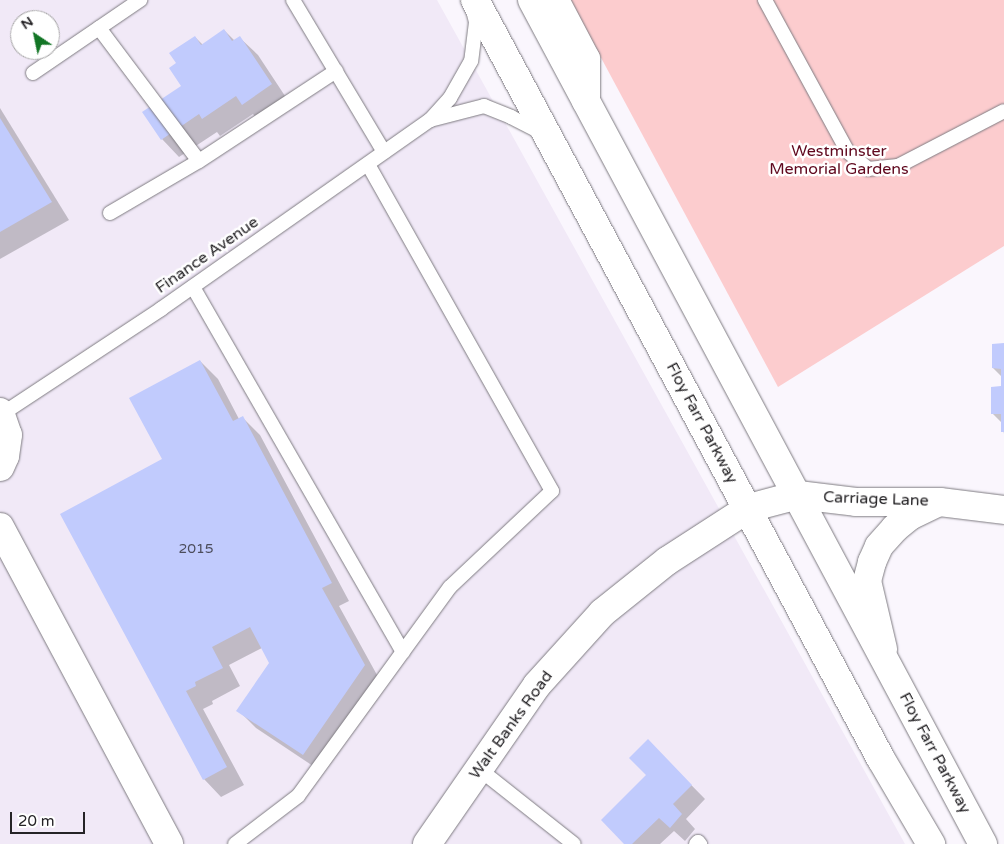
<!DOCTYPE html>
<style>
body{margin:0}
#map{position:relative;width:1004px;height:844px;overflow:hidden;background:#faf6fd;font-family:"Varela Round",sans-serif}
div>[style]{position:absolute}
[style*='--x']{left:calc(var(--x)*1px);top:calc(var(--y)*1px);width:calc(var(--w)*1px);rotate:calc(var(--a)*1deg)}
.built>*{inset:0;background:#f1e9f7}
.green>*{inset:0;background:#fcccce}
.shadow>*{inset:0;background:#0003}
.building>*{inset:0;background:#c1cbfd}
.roads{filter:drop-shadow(0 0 1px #7e7b81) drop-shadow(0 0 1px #7e7b81)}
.lane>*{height:14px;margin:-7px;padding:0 7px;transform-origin:7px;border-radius:7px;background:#fff}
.street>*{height:28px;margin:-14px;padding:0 14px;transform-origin:14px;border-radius:14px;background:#fff}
.primary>*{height:28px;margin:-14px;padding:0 14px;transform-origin:14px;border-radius:14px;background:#fff}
span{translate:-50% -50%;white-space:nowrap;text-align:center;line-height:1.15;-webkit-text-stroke:5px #fff;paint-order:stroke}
.number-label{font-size:14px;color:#4c4d5c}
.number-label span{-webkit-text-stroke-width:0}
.park-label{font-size:16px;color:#5f071d}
.street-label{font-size:16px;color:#252326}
.north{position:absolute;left:10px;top:10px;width:50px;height:50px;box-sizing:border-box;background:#fff;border:1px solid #a8a7a8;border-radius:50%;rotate:326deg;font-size:14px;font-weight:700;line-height:20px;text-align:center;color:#252326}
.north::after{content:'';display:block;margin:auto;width:18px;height:22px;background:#127525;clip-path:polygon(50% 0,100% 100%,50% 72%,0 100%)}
.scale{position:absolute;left:10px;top:812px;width:75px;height:22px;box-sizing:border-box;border:2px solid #252326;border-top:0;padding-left:6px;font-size:15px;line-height:18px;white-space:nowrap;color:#252326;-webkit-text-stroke:4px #fff;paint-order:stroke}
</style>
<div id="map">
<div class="built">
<div style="clip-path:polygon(evenodd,0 0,437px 0,905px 844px,0 844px,0 0,20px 20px,50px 20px,50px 50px,20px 50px,20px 20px)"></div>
</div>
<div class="green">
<div style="clip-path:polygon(570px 0,1004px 0,1004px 246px,778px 387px)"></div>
</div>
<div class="shadow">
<div style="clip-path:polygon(224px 30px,235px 41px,240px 38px,258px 55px,289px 102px,260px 122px,253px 114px,220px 136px,217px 132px,179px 157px,162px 139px,183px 86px,178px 64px,195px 37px,203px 45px)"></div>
<div style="clip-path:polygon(0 108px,69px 220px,0 259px)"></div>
<div style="clip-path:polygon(1004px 345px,1004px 434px,1002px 423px,992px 413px,1002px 387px,1002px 377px,993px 368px)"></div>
<div style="clip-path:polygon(200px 361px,218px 379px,239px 419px,242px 417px,260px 435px,349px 601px,339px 606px,382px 684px,322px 772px,256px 728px,238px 710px,271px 663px,262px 648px,229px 665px,240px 686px,212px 701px,213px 704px,203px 709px,244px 785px,221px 797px,204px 779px,62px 515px,164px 460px)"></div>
<div style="clip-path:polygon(648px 741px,705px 799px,686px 819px,695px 829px,685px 841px,674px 831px,660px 844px,626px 844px,647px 775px)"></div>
</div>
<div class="building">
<div style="clip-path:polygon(224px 29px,232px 41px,240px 36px,272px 84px,242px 105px,236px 96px,202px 119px,199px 114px,161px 140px,142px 112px,181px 86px,169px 68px,176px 63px,169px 53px,195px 36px,201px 45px)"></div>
<div style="clip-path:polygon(0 118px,52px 202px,0 232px)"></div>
<div style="clip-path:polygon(1004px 343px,1004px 432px,1001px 432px,1001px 414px,991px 414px,991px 387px,1001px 386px,1001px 369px,992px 368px,992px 344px)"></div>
<div style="clip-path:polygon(200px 360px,233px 421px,243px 416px,332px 583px,322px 588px,365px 665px,303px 755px,236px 711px,269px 663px,250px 627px,212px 647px,223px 668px,195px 682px,196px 686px,186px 691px,227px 767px,203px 780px,60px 514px,162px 459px,129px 398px)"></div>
<div style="clip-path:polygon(648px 739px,692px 785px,673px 804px,682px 814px,670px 828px,659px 818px,632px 844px,624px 844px,601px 820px,646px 775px,629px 758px)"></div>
</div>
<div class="roads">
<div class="lane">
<div style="--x:293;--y:0;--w:177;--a:59.1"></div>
<div style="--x:765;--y:0;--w:173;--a:61.4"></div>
<div style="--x:848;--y:152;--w:26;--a:40"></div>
<div style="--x:868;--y:169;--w:30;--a:-6"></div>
<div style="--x:898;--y:166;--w:119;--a:-27.4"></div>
<div style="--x:473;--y:10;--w:12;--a:76"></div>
<div style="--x:476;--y:22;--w:39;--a:97"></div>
<div style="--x:471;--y:61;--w:43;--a:119.6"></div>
<div style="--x:450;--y:98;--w:30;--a:132"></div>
<div style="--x:430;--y:120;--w:56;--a:-14.5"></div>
<div style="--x:484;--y:106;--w:29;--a:22"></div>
<div style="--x:511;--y:117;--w:28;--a:27"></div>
<div style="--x:536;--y:130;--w:8;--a:50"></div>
<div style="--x:99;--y:28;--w:166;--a:53.1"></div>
<div style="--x:33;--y:73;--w:130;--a:-34.3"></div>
<div style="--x:110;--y:213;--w:103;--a:-30.3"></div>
<div style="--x:199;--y:161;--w:164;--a:-33.3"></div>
<div style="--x:193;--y:287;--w:421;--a:60.1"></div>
<div style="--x:2;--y:414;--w:191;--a:-33.4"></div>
<div style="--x:161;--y:309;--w:329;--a:-35.1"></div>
<div style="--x:478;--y:768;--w:122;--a:38.4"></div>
<div style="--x:235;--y:844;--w:79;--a:-37.3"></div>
<div style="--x:298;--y:796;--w:258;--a:-54"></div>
<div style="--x:450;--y:587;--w:140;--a:-43.3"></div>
<div style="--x:552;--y:491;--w:375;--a:-119.4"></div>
<div style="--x:696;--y:844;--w:3;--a:-45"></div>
<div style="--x:698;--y:842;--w:3;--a:45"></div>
</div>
<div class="street">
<div style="--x:555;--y:0;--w:67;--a:62.3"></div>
<div style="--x:586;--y:59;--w:42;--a:90"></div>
<div style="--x:0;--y:412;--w:24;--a:71"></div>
<div style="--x:8;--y:435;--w:21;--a:98"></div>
<div style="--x:5;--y:456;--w:12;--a:114"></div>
<div style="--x:0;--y:527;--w:359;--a:61.9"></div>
<div style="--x:883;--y:649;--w:70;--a:-103.2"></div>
<div style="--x:867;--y:581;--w:20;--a:-75"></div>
<div style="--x:872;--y:562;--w:17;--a:-66"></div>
<div style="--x:879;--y:546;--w:24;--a:-48"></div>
<div style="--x:895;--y:528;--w:19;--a:-39"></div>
<div style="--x:910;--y:516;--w:30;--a:-26"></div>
<div style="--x:427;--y:844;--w:193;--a:-55.3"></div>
<div style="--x:537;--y:685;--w:97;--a:-47.9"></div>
<div style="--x:602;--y:613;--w:83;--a:-38.7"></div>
<div style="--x:667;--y:561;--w:98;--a:-32.9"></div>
<div style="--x:749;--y:508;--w:51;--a:-14.9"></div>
<div style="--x:798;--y:495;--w:58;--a:6.9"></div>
<div style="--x:856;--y:502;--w:84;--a:0"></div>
<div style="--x:940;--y:502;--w:64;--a:7.1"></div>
</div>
<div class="primary">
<div style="--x:475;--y:0;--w:861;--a:61.86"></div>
<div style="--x:881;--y:759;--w:99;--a:59.5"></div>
<div style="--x:532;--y:0;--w:957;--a:61.88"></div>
</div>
</div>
<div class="number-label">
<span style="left:196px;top:549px">2015</span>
</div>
<div class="park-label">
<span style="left:839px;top:160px">Westminster<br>Memorial Gardens</span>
</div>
<div class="street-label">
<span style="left:207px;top:255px;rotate:-35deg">Finance Avenue</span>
<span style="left:702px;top:423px;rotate:62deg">Floy Farr Parkway</span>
<span style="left:876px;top:499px;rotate:2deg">Carriage Lane</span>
<span style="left:511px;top:725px;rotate:-54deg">Walt Banks Road</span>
<span style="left:935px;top:753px;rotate:62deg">Floy Farr Parkway</span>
</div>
<div class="north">N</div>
<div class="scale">20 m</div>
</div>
